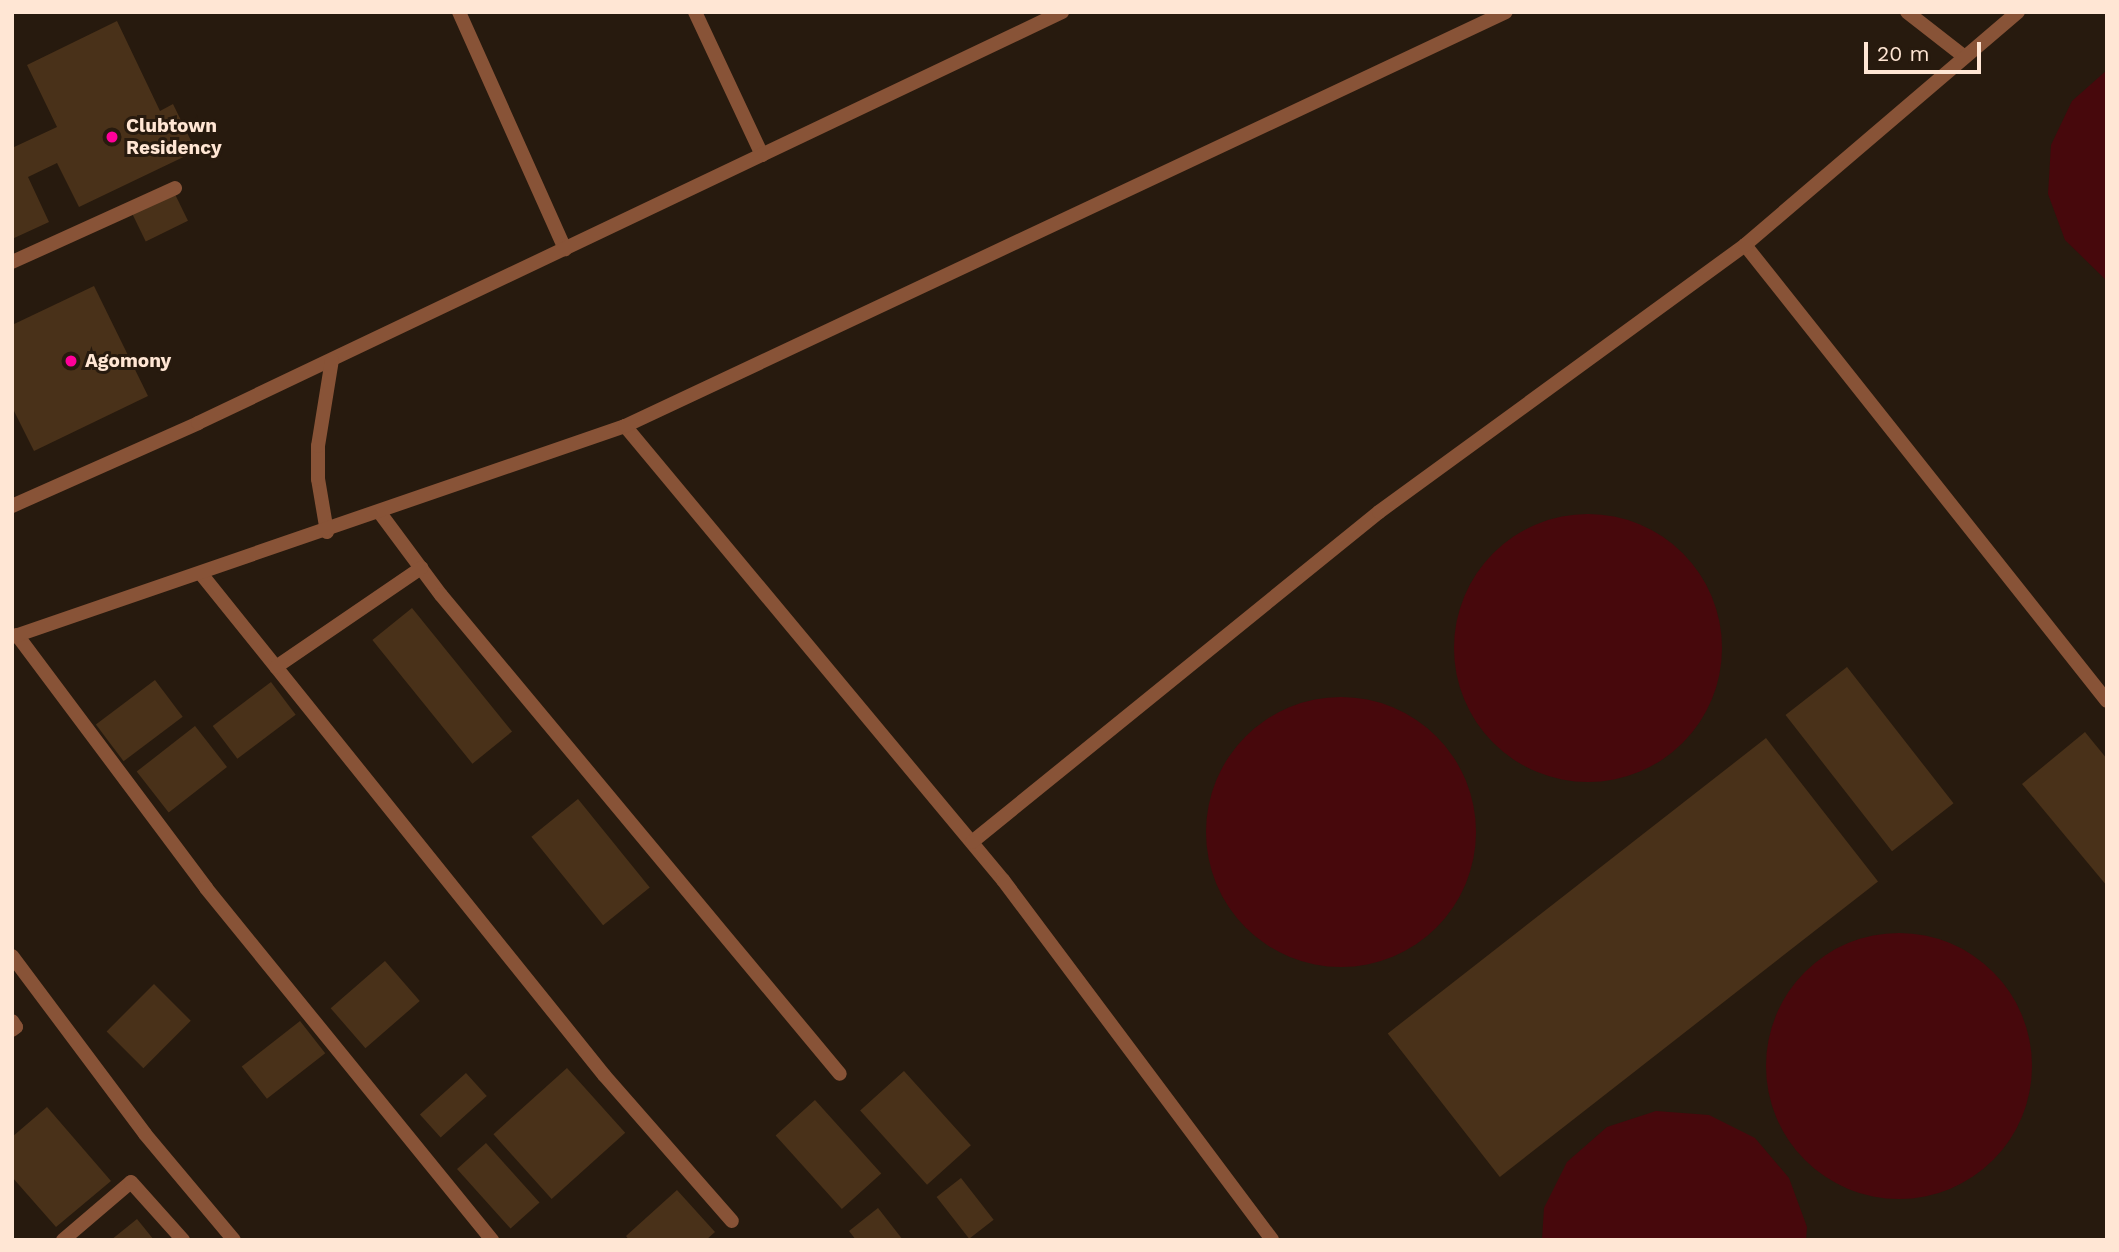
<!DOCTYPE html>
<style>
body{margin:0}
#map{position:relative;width:2119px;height:1252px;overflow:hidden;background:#271a0e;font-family:"Work Sans",sans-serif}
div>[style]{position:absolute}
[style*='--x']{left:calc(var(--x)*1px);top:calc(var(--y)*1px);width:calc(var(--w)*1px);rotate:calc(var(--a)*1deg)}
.water>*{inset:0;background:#47080c}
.round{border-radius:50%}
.building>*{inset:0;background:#493119;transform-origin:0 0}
.lane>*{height:14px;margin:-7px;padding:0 7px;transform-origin:7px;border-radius:7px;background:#885337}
.street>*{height:14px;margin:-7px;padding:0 7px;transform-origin:7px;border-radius:7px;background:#885337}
.dots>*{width:19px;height:19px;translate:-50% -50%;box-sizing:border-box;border:4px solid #271a0e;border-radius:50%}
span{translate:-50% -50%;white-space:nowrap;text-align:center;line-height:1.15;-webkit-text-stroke:6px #271a0e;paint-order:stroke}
.poi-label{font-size:19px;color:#ffe6d4;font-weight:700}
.left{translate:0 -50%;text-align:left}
.frame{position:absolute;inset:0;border:14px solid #ffe6d4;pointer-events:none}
.scale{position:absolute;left:1864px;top:42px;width:117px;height:32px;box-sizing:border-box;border:4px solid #ffe6d4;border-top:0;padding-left:9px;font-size:21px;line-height:24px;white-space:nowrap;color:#ffe6d4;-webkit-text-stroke:5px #271a0e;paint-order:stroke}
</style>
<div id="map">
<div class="water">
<div style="clip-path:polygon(2107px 70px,2107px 281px,2065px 240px,2048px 194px,2051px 145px,2072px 101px)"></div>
<div class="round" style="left:1454px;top:514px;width:268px;height:268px"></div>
<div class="round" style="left:1206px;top:697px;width:270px;height:270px"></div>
<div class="round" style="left:1766px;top:933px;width:266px;height:266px"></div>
<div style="clip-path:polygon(1656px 1111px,1709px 1115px,1755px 1138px,1789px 1178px,1807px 1227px,1806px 1240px,1542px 1240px,1544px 1208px,1567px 1162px,1607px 1127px)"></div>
</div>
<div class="building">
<div style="clip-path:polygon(117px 21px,160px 111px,173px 104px,196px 151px,79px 207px,57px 163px,28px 177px,49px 222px,12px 239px,12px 148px,57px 127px,27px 65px)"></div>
<div style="left:170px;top:184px;width:41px;height:47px;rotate:64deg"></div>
<div style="clip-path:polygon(94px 286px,148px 396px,34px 451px,12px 407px,12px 325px)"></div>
<div style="left:412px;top:608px;width:159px;height:51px;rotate:51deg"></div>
<div style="left:1847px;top:667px;width:173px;height:78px;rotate:52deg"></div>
<div style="left:155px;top:680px;width:46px;height:74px;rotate:53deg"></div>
<div style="left:271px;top:682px;width:41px;height:73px;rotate:53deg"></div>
<div style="left:195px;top:726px;width:52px;height:74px;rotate:52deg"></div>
<div style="clip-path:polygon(2085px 732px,2107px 759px,2107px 886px,2022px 784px)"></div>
<div style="left:1766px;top:738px;width:182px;height:480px;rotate:52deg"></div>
<div style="left:578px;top:799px;width:114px;height:60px;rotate:51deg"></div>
<div style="left:385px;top:961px;width:53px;height:72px;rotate:49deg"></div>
<div style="left:154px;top:984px;width:52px;height:67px;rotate:45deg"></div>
<div style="left:300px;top:1021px;width:41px;height:74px;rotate:52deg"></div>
<div style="left:567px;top:1068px;width:87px;height:99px;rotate:48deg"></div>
<div style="left:904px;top:1071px;width:100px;height:59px;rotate:48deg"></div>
<div style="left:466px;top:1073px;width:31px;height:62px;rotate:48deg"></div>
<div style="left:815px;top:1100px;width:99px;height:53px;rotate:48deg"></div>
<div style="clip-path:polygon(47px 1107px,111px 1181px,56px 1227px,12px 1177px,12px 1137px)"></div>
<div style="left:486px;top:1143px;width:80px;height:39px;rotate:48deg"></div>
<div style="left:961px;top:1178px;width:53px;height:31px;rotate:52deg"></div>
<div style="clip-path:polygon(677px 1190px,715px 1232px,706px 1240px,629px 1240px,626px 1236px)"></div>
<div style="clip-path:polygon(878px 1208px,903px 1240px,856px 1240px,849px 1231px)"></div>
<div style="clip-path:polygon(137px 1219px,154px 1240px,111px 1240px)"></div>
</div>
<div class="lane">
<div style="--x:459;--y:12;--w:260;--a:65.9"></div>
<div style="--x:695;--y:12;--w:158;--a:64.9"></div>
<div style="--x:1745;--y:245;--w:582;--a:51.56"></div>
<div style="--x:12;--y:262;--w:179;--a:-24.4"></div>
<div style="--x:12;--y:1021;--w:7;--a:56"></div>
<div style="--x:16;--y:1027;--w:5;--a:143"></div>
<div style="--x:63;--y:1240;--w:89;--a:-40.5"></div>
<div style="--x:131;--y:1182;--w:78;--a:48.1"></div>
</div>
<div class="street">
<div style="--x:1907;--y:12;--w:70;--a:38"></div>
<div style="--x:625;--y:426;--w:591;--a:50.22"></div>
<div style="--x:1003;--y:880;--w:449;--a:53.2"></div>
<div style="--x:12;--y:506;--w:204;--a:-24"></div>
<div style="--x:198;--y:423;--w:957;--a:-25.44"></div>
<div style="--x:380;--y:513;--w:102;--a:53.4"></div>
<div style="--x:441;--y:595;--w:623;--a:50.21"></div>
<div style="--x:327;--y:532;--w:54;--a:-99.6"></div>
<div style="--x:318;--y:479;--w:33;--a:-90"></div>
<div style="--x:318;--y:446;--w:87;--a:-80.8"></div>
<div style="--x:202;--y:575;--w:642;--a:51.2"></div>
<div style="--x:604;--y:1075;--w:194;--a:48.8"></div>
<div style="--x:17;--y:635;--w:316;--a:53.2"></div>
<div style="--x:206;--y:888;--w:454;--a:50.9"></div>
<div style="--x:12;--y:637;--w:648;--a:-18.99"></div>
<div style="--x:625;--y:426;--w:973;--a:-25.17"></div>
<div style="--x:276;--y:667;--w:176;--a:-34.3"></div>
<div style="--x:972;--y:842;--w:524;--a:-39.04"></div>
<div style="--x:1379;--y:512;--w:453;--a:-36.1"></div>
<div style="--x:1745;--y:245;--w:359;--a:-40.5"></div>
<div style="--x:12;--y:956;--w:222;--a:53.2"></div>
<div style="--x:145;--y:1134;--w:138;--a:50"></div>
</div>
<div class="dots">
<div style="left:112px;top:137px;background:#f09"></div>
<div style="left:71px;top:361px;background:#f09"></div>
</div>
<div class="poi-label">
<span class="left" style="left:126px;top:137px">Clubtown<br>Residency</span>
<span class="left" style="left:85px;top:361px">Agomony</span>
</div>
<div class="frame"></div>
<div class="scale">20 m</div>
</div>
